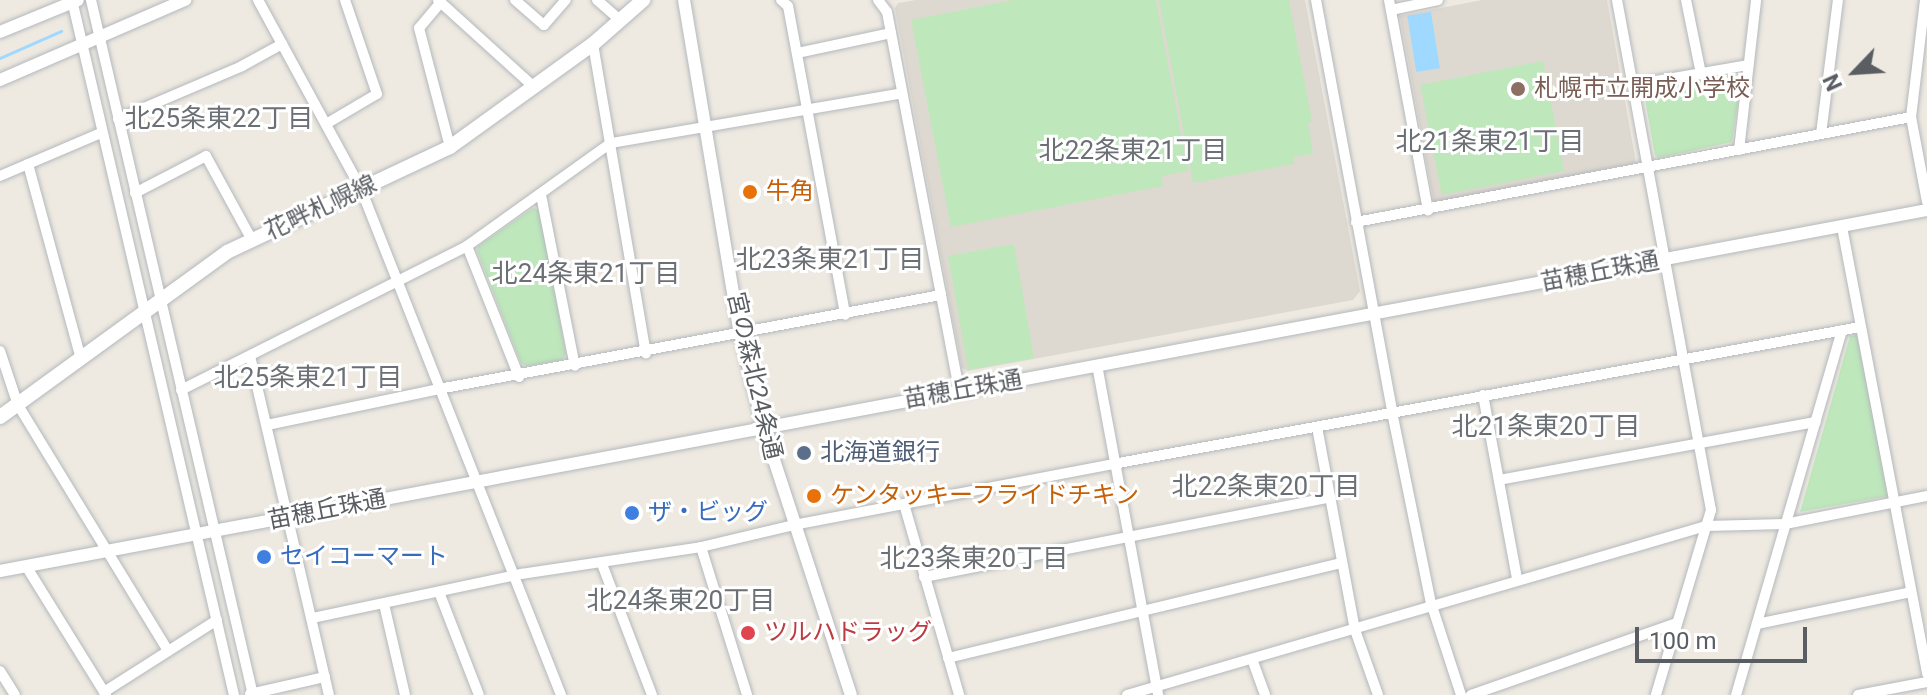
<!DOCTYPE html>
<meta charset="utf-8">
<style>
body{margin:0}
#map{position:relative;width:1927px;height:695px;overflow:hidden;background:#eeeae1;font-family:Roboto,"Noto Sans JP",sans-serif}
div>[style]{position:absolute}
[style*='--x']{left:calc(var(--x)*1px);top:calc(var(--y)*1px);width:calc(var(--w)*1px);rotate:calc(var(--a)*1deg)}
.education>*{inset:0;background:#ded9d0}
.green>*{inset:0;background:#bee7bc;transform-origin:0 0}
.water>*{inset:0;background:#a0d9ff;transform-origin:0 0}
.stream>*{height:3px;margin:-1.5px;padding:0 1.5px;transform-origin:1.5px;border-radius:1.5px;background:#a0d9ff}
.roads{filter:drop-shadow(0 0 2px #b4b8bd) drop-shadow(0 0 2px #b4b8bd)}
.minor>*{height:10px;margin:-5px;padding:0 5px;transform-origin:5px;border-radius:5px;background:#fff}
.tertiary>*{height:12px;margin:-6px;padding:0 6px;transform-origin:6px;border-radius:6px;background:#fff}
.secondary>*{height:14px;margin:-7px;padding:0 7px;transform-origin:7px;border-radius:7px;background:#fff}
.dots>*{width:22px;height:22px;translate:-50% -50%;box-sizing:border-box;border:4px solid #fff;border-radius:50%}
span{translate:-50% -50%;white-space:nowrap;text-align:center;line-height:1.15;-webkit-text-stroke:6px #fff;paint-order:stroke}
.education-label{font-size:24px;color:#785e54}
.left{translate:0 -50%;text-align:left}
.food-label{font-size:24px;color:#c56008}
.street-label{font-size:24px;color:#5a5e63}
.service-label{font-size:24px;color:#4e5e75}
.shop-label{font-size:24px;color:#366cbe}
.health-label{font-size:24px;color:#be3a42}
.neighbourhood-label{font-size:26px;color:#6b7075}
.north{position:absolute;left:1815px;top:32px;width:80px;height:80px;-webkit-text-stroke:6px #fff;paint-order:stroke;rotate:245deg;font-size:22px;font-weight:700;line-height:32px;text-align:center;color:#5a5e63}
.north::after{content:'';display:block;margin:auto;width:28px;height:36px;background:#5a5e63;clip-path:polygon(50% 0,100% 100%,50% 72%,0 100%)}
.scale{position:absolute;left:1635px;top:627px;width:172px;height:36px;box-sizing:border-box;border:4px solid #5a5e63;border-top:0;padding-left:10px;font-size:24px;line-height:28px;white-space:nowrap;color:#5a5e63;-webkit-text-stroke:6px #fff;paint-order:stroke}
</style>
<div id="map">
<div class="education">
<div style="clip-path:polygon(916px 0,1305px 0,1360px 291px,1353px 300px,968px 371px,962px 368px,895px 8px,898px 3px)"></div>
<div style="clip-path:polygon(1482px 0,1607px 0,1636px 163px,1434px 203px,1400px 16px)"></div>
</div>
<div class="green">
<div style="clip-path:polygon(1013px 0,1156px 0,1188px 171px,1162px 176px,1163px 186px,951px 227px,911px 20px)"></div>
<div style="clip-path:polygon(1159px 0,1289px 0,1312px 121px,1308px 123px,1313px 154px,1293px 157px,1294px 164px,1193px 183px)"></div>
<div style="left:1543px;top:61px;width:112px;height:125px;rotate:79deg"></div>
<div style="clip-path:polygon(1735px 74px,1741px 81px,1732px 142px,1658px 158px,1655px 155px,1644px 94px,1647px 90px)"></div>
<div style="clip-path:polygon(533px 208px,540px 210px,566px 354px,562px 360px,527px 366px,521px 363px,477px 251px,478px 246px)"></div>
<div style="left:1014px;top:244px;width:116px;height:67px;rotate:80deg"></div>
<div style="clip-path:polygon(1857px 335px,1889px 496px,1800px 512px,1850px 336px)"></div>
</div>
<div class="water">
<div style="left:1431px;top:12px;width:57px;height:24px;rotate:81deg"></div>
</div>
<div class="stream">
<div style="--x:0;--y:58;--w:67;--a:-23.9"></div>
</div>
<div class="roads">
<div class="minor">
<div style="--x:72;--y:0;--w:714;--a:76.88"></div>
<div style="--x:91;--y:0;--w:714;--a:76.88"></div>
<div style="--x:258;--y:0;--w:215;--a:61.4"></div>
<div style="--x:361;--y:189;--w:544;--a:68.43"></div>
<div style="--x:438;--y:0;--w:130;--a:42.2"></div>
<div style="--x:515;--y:0;--w:38;--a:41"></div>
<div style="--x:544;--y:25;--w:33;--a:-49"></div>
<div style="--x:597;--y:0;--w:32;--a:41"></div>
<div style="--x:781;--y:0;--w:9;--a:41"></div>
<div style="--x:788;--y:6;--w:314;--a:79.5"></div>
<div style="--x:878;--y:0;--w:15;--a:53"></div>
<div style="--x:887;--y:12;--w:386;--a:79.2"></div>
<div style="--x:1316;--y:0;--w:419;--a:79.5"></div>
<div style="--x:1392;--y:412;--w:195;--a:78.5"></div>
<div style="--x:1431;--y:603;--w:97;--a:71.9"></div>
<div style="--x:1389;--y:0;--w:214;--a:79.5"></div>
<div style="--x:1617;--y:0;--w:519;--a:79.56"></div>
<div style="--x:1711;--y:510;--w:193;--a:106.6"></div>
<div style="--x:1686;--y:0;--w:76;--a:78.5"></div>
<div style="--x:1925;--y:0;--w:118;--a:96.8"></div>
<div style="--x:1911;--y:117;--w:86;--a:79.3"></div>
<div style="--x:441;--y:2;--w:34;--a:130"></div>
<div style="--x:419;--y:28;--w:123;--a:75.4"></div>
<div style="--x:1391;--y:10;--w:48;--a:-12"></div>
<div style="--x:593;--y:44;--w:314;--a:80.3"></div>
<div style="--x:797;--y:53;--w:96;--a:-12"></div>
<div style="--x:1632;--y:85;--w:118;--a:-9.8"></div>
<div style="--x:118;--y:119;--w:135;--a:-23.1"></div>
<div style="--x:242;--y:66;--w:46;--a:-28.8"></div>
<div style="--x:326;--y:124;--w:59;--a:-30.5"></div>
<div style="--x:377;--y:94;--w:99;--a:-108.8"></div>
<div style="--x:1821;--y:134;--w:135;--a:-82.8"></div>
<div style="--x:1739;--y:150;--w:151;--a:-83.5"></div>
<div style="--x:28;--y:164;--w:202;--a:74.8"></div>
<div style="--x:0;--y:176;--w:110;--a:-23.1"></div>
<div style="--x:135;--y:193;--w:80;--a:-27.5"></div>
<div style="--x:206;--y:156;--w:96;--a:61.3"></div>
<div style="--x:541;--y:195;--w:174;--a:78.8"></div>
<div style="--x:1356;--y:222;--w:565;--a:-10.71"></div>
<div style="--x:1842;--y:227;--w:455;--a:79.2"></div>
<div style="--x:467;--y:246;--w:141;--a:68.3"></div>
<div style="--x:0;--y:351;--w:57;--a:71.6"></div>
<div style="--x:18;--y:405;--w:286;--a:58.6"></div>
<div style="--x:250;--y:356;--w:348;--a:76.9"></div>
<div style="--x:1097;--y:365;--w:336;--a:79.5"></div>
<div style="--x:181;--y:390;--w:320;--a:-26.7"></div>
<div style="--x:467;--y:246;--w:177;--a:-35.6"></div>
<div style="--x:611;--y:143;--w:295;--a:-9.7"></div>
<div style="--x:1483;--y:395;--w:186;--a:79.5"></div>
<div style="--x:267;--y:425;--w:176;--a:-11.8"></div>
<div style="--x:439;--y:389;--w:511;--a:-10.61"></div>
<div style="--x:1317;--y:427;--w:207;--a:79.4"></div>
<div style="--x:1355;--y:630;--w:69;--a:70.5"></div>
<div style="--x:1499;--y:480;--w:322;--a:-10.4"></div>
<div style="--x:904;--y:504;--w:199;--a:73.9"></div>
<div style="--x:701;--y:547;--w:155;--a:72.7"></div>
<div style="--x:602;--y:564;--w:140;--a:69.1"></div>
<div style="--x:26;--y:566;--w:152;--a:58.2"></div>
<div style="--x:924;--y:577;--w:414;--a:-11.1"></div>
<div style="--x:439;--y:592;--w:110;--a:68.8"></div>
<div style="--x:384;--y:604;--w:93;--a:77"></div>
<div style="--x:312;--y:618;--w:214;--a:-11.9"></div>
<div style="--x:521;--y:574;--w:182;--a:-8.5"></div>
<div style="--x:701;--y:547;--w:96;--a:-13.3"></div>
<div style="--x:794;--y:525;--w:325;--a:-10.8"></div>
<div style="--x:1113;--y:464;--w:759;--a:-10.39"></div>
<div style="--x:1757;--y:624;--w:157;--a:-11.7"></div>
<div style="--x:948;--y:658;--w:405;--a:-13.6"></div>
<div style="--x:1252;--y:659;--w:38;--a:70"></div>
<div style="--x:0;--y:671;--w:28;--a:58"></div>
<div style="--x:104;--y:692;--w:134;--a:-32.5"></div>
<div style="--x:250;--y:694;--w:77;--a:-12.8"></div>
<div style="--x:1127;--y:695;--w:603;--a:-16.27"></div>
<div style="--x:1706;--y:526;--w:79;--a:-1.5"></div>
<div style="--x:1785;--y:524;--w:145;--a:-11.2"></div>
<div style="--x:1471;--y:695;--w:218;--a:-19.3"></div>
<div style="--x:1736;--y:695;--w:380;--a:-73.8"></div>
<div style="--x:1858;--y:695;--w:70;--a:-10.7"></div>
</div>
<div class="tertiary">
<div style="--x:684;--y:0;--w:338;--a:80.5"></div>
<div style="--x:740;--y:333;--w:96;--a:76.1"></div>
<div style="--x:763;--y:426;--w:283;--a:71.9"></div>
<div style="--x:0;--y:32;--w:84;--a:-22.3"></div>
<div style="--x:0;--y:80;--w:202;--a:-23.4"></div>
<div style="--x:0;--y:571;--w:1961;--a:-10.61"></div>
</div>
<div class="secondary">
<div style="--x:0;--y:417;--w:281;--a:-36"></div>
<div style="--x:227;--y:252;--w:246;--a:-25.2"></div>
<div style="--x:450;--y:147;--w:176;--a:-35.8"></div>
<div style="--x:593;--y:44;--w:67;--a:-41.3"></div>
</div>
</div>
<div class="dots">
<div style="left:1518px;top:89px;background:#8d6e63"></div>
<div style="left:750px;top:192px;background:#e8710a"></div>
<div style="left:804px;top:453px;background:#5c6f8a"></div>
<div style="left:814px;top:496px;background:#e8710a"></div>
<div style="left:632px;top:513px;background:#3f7fe0"></div>
<div style="left:264px;top:557px;background:#3f7fe0"></div>
<div style="left:748px;top:633px;background:#e0444e"></div>
</div>
<div class="education-label">
<span class="left" style="left:1534px;top:89px">札幌市立開成小学校</span>
</div>
<div class="food-label">
<span class="left" style="left:766px;top:192px">牛角</span>
<span class="left" style="left:830px;top:496px">ケンタッキーフライドチキン</span>
</div>
<div class="street-label">
<span style="left:321px;top:208px;rotate:-25deg">花畔札幌線</span>
<span style="left:1600px;top:272px;rotate:-11deg">苗穂丘珠通</span>
<span style="left:754px;top:376px;rotate:77deg">宮の森北24条通</span>
<span style="left:963px;top:390px;rotate:-10deg">苗穂丘珠通</span>
<span style="left:327px;top:510px;rotate:-11deg">苗穂丘珠通</span>
</div>
<div class="service-label">
<span class="left" style="left:820px;top:453px">北海道銀行</span>
</div>
<div class="shop-label">
<span class="left" style="left:648px;top:513px">ザ・ビッグ</span>
<span class="left" style="left:280px;top:557px">セイコーマート</span>
</div>
<div class="health-label">
<span class="left" style="left:764px;top:633px">ツルハドラッグ</span>
</div>
<div class="neighbourhood-label">
<span style="left:219px;top:119px">北25条東22丁目</span>
<span style="left:1490px;top:142px">北21条東21丁目</span>
<span style="left:1133px;top:151px">北22条東21丁目</span>
<span style="left:830px;top:260px">北23条東21丁目</span>
<span style="left:586px;top:274px">北24条東21丁目</span>
<span style="left:308px;top:378px">北25条東21丁目</span>
<span style="left:1546px;top:427px">北21条東20丁目</span>
<span style="left:1266px;top:487px">北22条東20丁目</span>
<span style="left:974px;top:559px">北23条東20丁目</span>
<span style="left:681px;top:601px">北24条東20丁目</span>
</div>
<div class="north">N</div>
<div class="scale">100 m</div>
</div>
